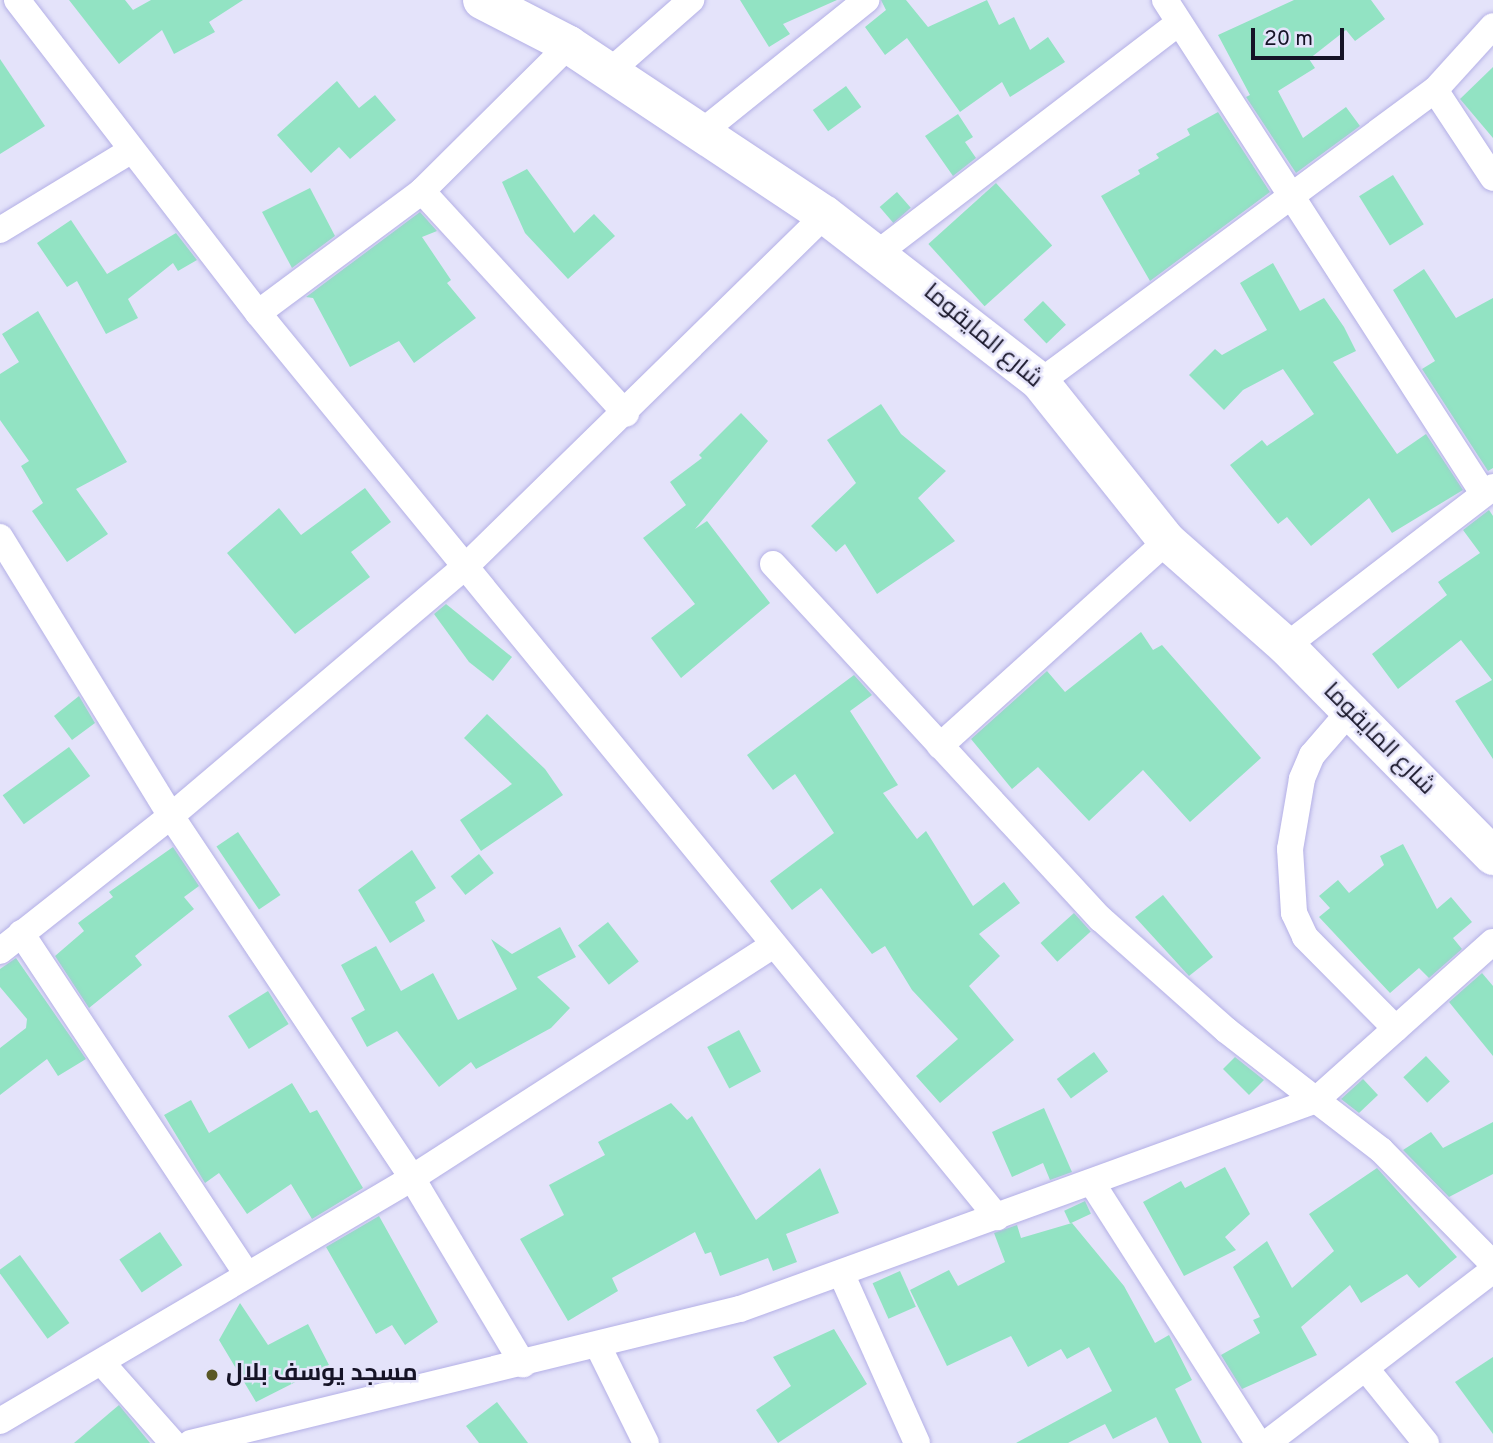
<!DOCTYPE html>
<meta charset="utf-8">
<style>
body{margin:0}
#map{position:relative;width:1493px;height:1443px;overflow:hidden;background:#e4e3fa;font-family:Overpass,Cairo,sans-serif}
div>[style]{position:absolute}
[style*='--x']{left:calc(var(--x)*1px);top:calc(var(--y)*1px);width:calc(var(--w)*1px);rotate:calc(var(--a)*1deg)}
.building>*{inset:0;background:#92e3c3;transform-origin:0 0}
.roads{filter:drop-shadow(0 0 2px #b4b0e6) drop-shadow(0 0 2px #b4b0e6)}
.street>*{height:26px;margin:-13px;padding:0 13px;transform-origin:13px;border-radius:13px;background:#fff}
.secondary>*{height:38px;margin:-19px;padding:0 19px;transform-origin:19px;border-radius:19px;background:#fff}
.dots>*{width:19px;height:19px;translate:-50% -50%;box-sizing:border-box;border:4px solid #e4e3fa;border-radius:50%}
span{translate:-50% -50%;white-space:nowrap;text-align:center;line-height:1.15;-webkit-text-stroke:5px #e4e3fa;paint-order:stroke}
.street-label{font-size:24px;color:#151326}
.poi-label{font-size:24px;color:#151326;font-weight:700}
.left{translate:0 -50%;text-align:left}
.scale{position:absolute;left:1251px;top:28px;width:93px;height:32px;box-sizing:border-box;border:4px solid #151326;border-top:0;padding-left:9px;font-size:21px;line-height:24px;white-space:nowrap;color:#151326;-webkit-text-stroke:5px #e4e3fa;paint-order:stroke}
</style>
<div id="map">
<div class="building">
<div style="clip-path:polygon(69px 0,125px 0,133px 10px,151px 0,243px 0,209px 22px,215px 32px,174px 54px,162px 30px,119px 64px)"></div>
<div style="clip-path:polygon(740px 0,837px 0,783px 24px,790px 34px,769px 47px)"></div>
<div style="clip-path:polygon(881px 0,906px 0,928px 27px,987px 0,999px 25px,1014px 17px,1030px 50px,1048px 37px,1065px 62px,1010px 97px,1002px 82px,960px 112px,907px 38px,885px 55px,865px 27px,886px 10px)"></div>
<div style="clip-path:polygon(1294px 0,1371px 0,1385px 19px,1355px 41px,1346px 30px,1309px 59px,1315px 68px,1278px 91px,1303px 138px,1346px 107px,1360px 126px,1296px 173px,1246px 97px,1250px 95px,1218px 35px)"></div>
<div style="clip-path:polygon(0 59px,45px 126px,0 154px)"></div>
<div style="clip-path:polygon(1493px 67px,1493px 138px,1460px 99px)"></div>
<div style="clip-path:polygon(337px 81px,359px 108px,375px 95px,396px 120px,350px 159px,339px 147px,311px 173px,277px 135px)"></div>
<div style="left:846px;top:86px;width:26px;height:41px;rotate:54deg"></div>
<div style="clip-path:polygon(1218px 112px,1270px 192px,1150px 281px,1101px 196px,1140px 174px,1138px 170px,1159px 158px,1156px 154px,1190px 135px,1187px 129px)"></div>
<div style="clip-path:polygon(958px 114px,973px 137px,965px 142px,976px 158px,953px 176px,925px 136px)"></div>
<div style="clip-path:polygon(527px 169px,574px 233px,594px 214px,615px 236px,568px 279px,525px 233px,502px 182px)"></div>
<div style="left:1393px;top:175px;width:58px;height:40px;rotate:58deg"></div>
<div style="left:996px;top:183px;width:84px;height:91px;rotate:48deg"></div>
<div style="clip-path:polygon(310px 188px,335px 236px,292px 268px,262px 212px)"></div>
<div style="left:897px;top:192px;width:21px;height:23px;rotate:49deg"></div>
<div style="clip-path:polygon(420px 212px,437px 231px,422px 237px,451px 280px,447px 283px,476px 318px,414px 363px,399px 341px,350px 367px,313px 298px,306px 297px)"></div>
<div style="clip-path:polygon(71px 220px,107px 274px,176px 233px,197px 260px,178px 271px,173px 263px,128px 299px,138px 318px,106px 334px,77px 281px,67px 287px,37px 243px)"></div>
<div style="clip-path:polygon(1273px 263px,1300px 311px,1324px 298px,1344px 327px,1356px 351px,1333px 362px,1397px 454px,1426px 434px,1463px 490px,1392px 533px,1369px 498px,1311px 546px,1287px 517px,1278px 524px,1230px 465px,1262px 440px,1267px 446px,1314px 414px,1283px 369px,1243px 390px,1224px 410px,1189px 375px,1215px 349px,1222px 355px,1267px 330px,1240px 283px)"></div>
<div style="clip-path:polygon(1424px 269px,1456px 318px,1493px 298px,1493px 468px,1488px 471px,1422px 369px,1435px 361px,1393px 290px)"></div>
<div style="left:1043px;top:301px;width:33px;height:27px;rotate:46deg"></div>
<div style="clip-path:polygon(38px 311px,127px 462px,76px 489px,108px 534px,67px 562px,32px 511px,43px 503px,21px 466px,29px 461px,0 420px,0 374px,19px 362px,2px 334px)"></div>
<div style="clip-path:polygon(881px 404px,901px 434px,946px 471px,918px 498px,955px 541px,877px 594px,845px 544px,836px 552px,811px 526px,856px 483px,827px 440px)"></div>
<div style="clip-path:polygon(741px 413px,768px 441px,695px 529px,707px 521px,770px 603px,681px 678px,651px 638px,695px 604px,643px 538px,686px 505px,670px 482px,702px 458px,699px 455px)"></div>
<div style="clip-path:polygon(365px 488px,391px 522px,351px 552px,370px 577px,295px 634px,227px 553px,279px 508px,301px 535px)"></div>
<div style="clip-path:polygon(1489px 510px,1493px 516px,1493px 759px,1455px 701px,1492px 680px,1461px 640px,1398px 689px,1372px 654px,1447px 595px,1438px 582px,1480px 553px,1463px 530px)"></div>
<div style="clip-path:polygon(446px 604px,512px 657px,493px 681px,469px 662px,434px 614px)"></div>
<div style="clip-path:polygon(1141px 632px,1153px 650px,1162px 645px,1261px 758px,1190px 822px,1143px 770px,1089px 821px,1038px 767px,1012px 789px,971px 739px,1047px 671px,1065px 692px)"></div>
<div style="clip-path:polygon(854px 675px,872px 695px,850px 711px,898px 785px,883px 793px,917px 839px,926px 831px,973px 906px,1004px 882px,1020px 903px,979px 934px,1000px 956px,969px 986px,1014px 1040px,940px 1103px,916px 1076px,958px 1039px,912px 990px,885px 946px,872px 954px,821px 888px,792px 910px,770px 881px,834px 833px,795px 774px,773px 790px,747px 755px)"></div>
<div style="clip-path:polygon(79px 696px,95px 723px,72px 740px,54px 716px)"></div>
<div style="clip-path:polygon(487px 714px,545px 769px,563px 795px,481px 851px,460px 820px,512px 784px,464px 738px)"></div>
<div style="left:69px;top:747px;width:36px;height:82px;rotate:54deg"></div>
<div style="left:238px;top:832px;width:76px;height:26px;rotate:56deg"></div>
<div style="clip-path:polygon(1403px 844px,1437px 909px,1451px 897px,1472px 922px,1453px 938px,1462px 949px,1429px 978px,1419px 968px,1390px 993px,1319px 917px,1330px 908px,1319px 896px,1338px 880px,1349px 893px,1384px 865px,1380px 856px)"></div>
<div style="clip-path:polygon(173px 847px,199px 886px,184px 897px,194px 909px,135px 956px,142px 965px,89px 1008px,55px 956px,84px 931px,78px 923px,113px 897px,109px 892px)"></div>
<div style="clip-path:polygon(412px 850px,436px 888px,415px 902px,425px 921px,390px 943px,358px 890px)"></div>
<div style="left:479px;top:854px;width:24px;height:36px;rotate:52deg"></div>
<div style="clip-path:polygon(1163px 895px,1213px 957px,1189px 976px,1135px 917px)"></div>
<div style="left:1074px;top:913px;width:25px;height:45px;rotate:48deg"></div>
<div style="left:608px;top:922px;width:50px;height:38px;rotate:52deg"></div>
<div style="clip-path:polygon(560px 927px,576px 957px,537px 977px,570px 1008px,551px 1028px,476px 1069px,471px 1062px,439px 1087px,397px 1031px,367px 1047px,351px 1018px,365px 1010px,341px 965px,376px 946px,401px 991px,433px 973px,458px 1020px,517px 989px,491px 939px,512px 954px)"></div>
<div style="clip-path:polygon(16px 958px,86px 1059px,58px 1076px,47px 1059px,0 1095px,0 1048px,26px 1028px,27px 1019px,0 987px,0 969px)"></div>
<div style="clip-path:polygon(1482px 973px,1493px 986px,1493px 1056px,1449px 1002px)"></div>
<div style="left:268px;top:991px;width:39px;height:47px;rotate:58deg"></div>
<div style="left:739px;top:1030px;width:47px;height:36px;rotate:62deg"></div>
<div style="left:1094px;top:1052px;width:24px;height:46px;rotate:54deg"></div>
<div style="left:1426px;top:1056px;width:35px;height:31px;rotate:47deg"></div>
<div style="clip-path:polygon(1235px 1057px,1264px 1080px,1249px 1095px,1223px 1069px)"></div>
<div style="clip-path:polygon(1363px 1079px,1378px 1095px,1359px 1113px,1341px 1099px)"></div>
<div style="clip-path:polygon(292px 1083px,310px 1113px,317px 1110px,363px 1188px,312px 1219px,291px 1184px,247px 1214px,219px 1173px,205px 1183px,164px 1115px,191px 1100px,209px 1133px)"></div>
<div style="clip-path:polygon(671px 1103px,687px 1120px,692px 1116px,756px 1220px,820px 1168px,839px 1213px,786px 1234px,797px 1262px,773px 1271px,768px 1258px,720px 1276px,711px 1252px,705px 1254px,695px 1232px,612px 1278px,618px 1291px,568px 1321px,520px 1239px,564px 1215px,549px 1185px,605px 1155px,598px 1142px)"></div>
<div style="clip-path:polygon(1044px 1108px,1072px 1172px,1050px 1180px,1043px 1163px,1012px 1177px,992px 1132px)"></div>
<div style="clip-path:polygon(1493px 1122px,1493px 1174px,1449px 1197px,1403px 1150px,1431px 1132px,1443px 1148px)"></div>
<div style="clip-path:polygon(1225px 1167px,1250px 1214px,1225px 1237px,1236px 1250px,1184px 1276px,1143px 1202px,1181px 1181px,1185px 1188px)"></div>
<div style="clip-path:polygon(1377px 1168px,1457px 1257px,1419px 1288px,1407px 1274px,1361px 1303px,1350px 1285px,1301px 1327px,1317px 1355px,1242px 1389px,1221px 1355px,1260px 1333px,1253px 1320px,1260px 1317px,1233px 1267px,1267px 1241px,1292px 1288px,1334px 1251px,1309px 1214px)"></div>
<div style="left:1085px;top:1201px;width:14px;height:23px;rotate:65deg"></div>
<div style="clip-path:polygon(379px 1216px,438px 1322px,405px 1345px,392px 1325px,376px 1334px,326px 1247px)"></div>
<div style="clip-path:polygon(1072px 1223px,1124px 1286px,1155px 1343px,1169px 1335px,1192px 1380px,1175px 1389px,1202px 1443px,1169px 1443px,1156px 1417px,1113px 1439px,1105px 1424px,1068px 1443px,1016px 1443px,1112px 1391px,1089px 1347px,1067px 1359px,1061px 1349px,1028px 1367px,1011px 1336px,947px 1366px,910px 1290px,949px 1270px,958px 1286px,1005px 1262px,994px 1233px,1017px 1225px,1021px 1238px)"></div>
<div style="left:160px;top:1232px;width:40px;height:49px;rotate:56deg"></div>
<div style="left:20px;top:1255px;width:84px;height:27px;rotate:54deg"></div>
<div style="left:900px;top:1271px;width:39px;height:30px;rotate:66deg"></div>
<div style="clip-path:polygon(240px 1303px,268px 1345px,308px 1324px,329px 1365px,256px 1402px,219px 1340px)"></div>
<div style="clip-path:polygon(834px 1329px,867px 1384px,778px 1443px,756px 1410px,791px 1386px,773px 1357px)"></div>
<div style="clip-path:polygon(1493px 1357px,1493px 1434px,1455px 1382px)"></div>
<div style="clip-path:polygon(497px 1402px,528px 1443px,479px 1443px,466px 1426px)"></div>
<div style="clip-path:polygon(119px 1405px,150px 1443px,74px 1443px)"></div>
</div>
<div class="roads">
<div class="street">
<div style="--x:17;--y:0;--w:395;--a:52.4"></div>
<div style="--x:258;--y:313;--w:1168;--a:50.73"></div>
<div style="--x:1165;--y:0;--w:587;--a:57.18"></div>
<div style="--x:608;--y:73;--w:111;--a:-41.3"></div>
<div style="--x:1435;--y:90;--w:105;--a:56.6"></div>
<div style="--x:702;--y:132;--w:211;--a:-38.8"></div>
<div style="--x:422;--y:191;--w:302;--a:47.5"></div>
<div style="--x:0;--y:230;--w:154;--a:-31.2"></div>
<div style="--x:879;--y:252;--w:377;--a:-37.4"></div>
<div style="--x:258;--y:313;--w:204;--a:-36.6"></div>
<div style="--x:422;--y:191;--w:207;--a:-44.8"></div>
<div style="--x:1040;--y:382;--w:491;--a:-36.5"></div>
<div style="--x:1435;--y:90;--w:86;--a:-47.8"></div>
<div style="--x:0;--y:537;--w:327;--a:58.5"></div>
<div style="--x:171;--y:816;--w:435;--a:56.3"></div>
<div style="--x:412;--y:1178;--w:217;--a:59.2"></div>
<div style="--x:773;--y:564;--w:483;--a:47.3"></div>
<div style="--x:1101;--y:919;--w:167;--a:41.6"></div>
<div style="--x:1226;--y:1030;--w:114;--a:37.9"></div>
<div style="--x:1316;--y:1100;--w:237;--a:-41.8"></div>
<div style="--x:1286;--y:646;--w:261;--a:-37.5"></div>
<div style="--x:1350;--y:711;--w:58;--a:130.8"></div>
<div style="--x:1312;--y:755;--w:26;--a:113"></div>
<div style="--x:1302;--y:779;--w:71;--a:99.7"></div>
<div style="--x:1290;--y:849;--w:64;--a:86.4"></div>
<div style="--x:1294;--y:913;--w:26;--a:65"></div>
<div style="--x:1305;--y:937;--w:129;--a:45.3"></div>
<div style="--x:940;--y:746;--w:306;--a:-42.1"></div>
<div style="--x:21;--y:933;--w:409;--a:56.5"></div>
<div style="--x:0;--y:951;--w:218;--a:-38.3"></div>
<div style="--x:171;--y:816;--w:385;--a:-40.3"></div>
<div style="--x:465;--y:567;--w:503;--a:-44.36"></div>
<div style="--x:1092;--y:1183;--w:308;--a:57.4"></div>
<div style="--x:841;--y:1273;--w:186;--a:65.9"></div>
<div style="--x:598;--y:1346;--w:108;--a:63.7"></div>
<div style="--x:103;--y:1364;--w:106;--a:48.5"></div>
<div style="--x:1367;--y:1370;--w:94;--a:51.1"></div>
<div style="--x:0;--y:1421;--w:478;--a:-30.5"></div>
<div style="--x:412;--y:1178;--w:430;--a:-32.8"></div>
<div style="--x:191;--y:1443;--w:565;--a:-13.72"></div>
<div style="--x:740;--y:1309;--w:613;--a:-19.94"></div>
<div style="--x:1316;--y:1100;--w:82;--a:37.6"></div>
<div style="--x:1381;--y:1150;--w:160;--a:45.5"></div>
<div style="--x:1267;--y:1443;--w:285;--a:-37.4"></div>
</div>
<div class="secondary">
<div style="--x:482;--y:0;--w:98;--a:27.3"></div>
<div style="--x:569;--y:45;--w:307;--a:33.6"></div>
<div style="--x:825;--y:215;--w:272;--a:37.8"></div>
<div style="--x:1040;--y:382;--w:203;--a:51.4"></div>
<div style="--x:1167;--y:541;--w:159;--a:41.4"></div>
<div style="--x:1286;--y:646;--w:295;--a:45.4"></div>
</div>
</div>
<div class="dots">
<div style="left:212px;top:1375px;background:#5a5825"></div>
</div>
<div class="street-label">
<span style="left:982px;top:337px;rotate:40deg">شارع المايقوما</span>
<span style="left:1378px;top:740px;rotate:45deg">شارع المايقوما</span>
</div>
<div class="poi-label">
<span class="left" style="left:226px;top:1375px">مسجد يوسف بلال</span>
</div>
<div class="scale">20 m</div>
</div>
